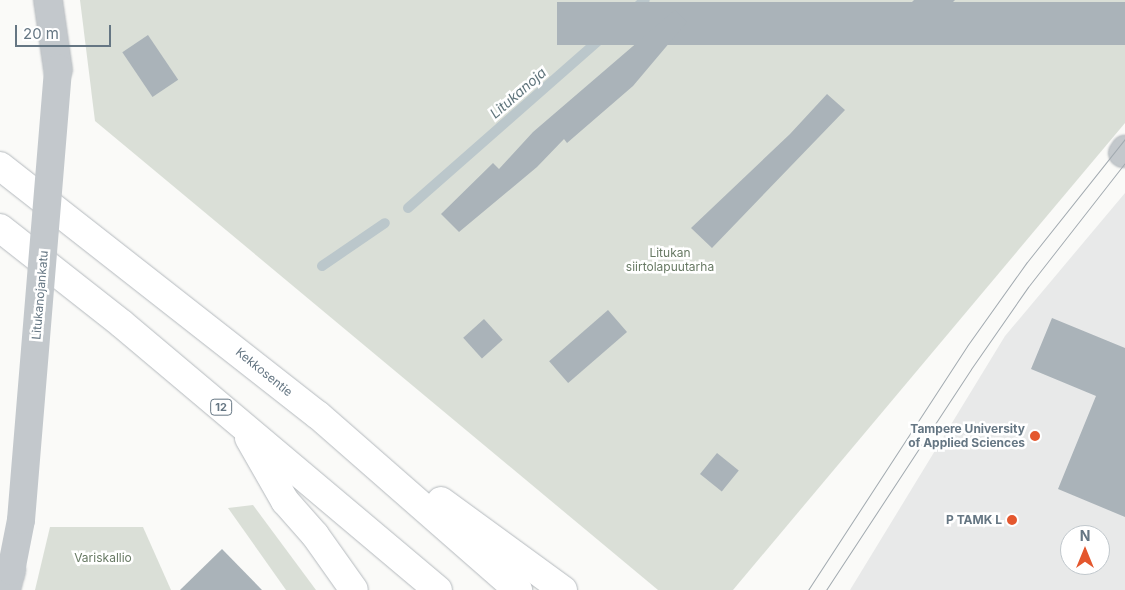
<!DOCTYPE html>
<style>
body{margin:0}
#map{position:relative;width:1125px;height:590px;overflow:hidden;background:#fafaf8;font-family:Inter,sans-serif}
div>[style]{position:absolute}
[style*='--x']{left:calc(var(--x)*1px);top:calc(var(--y)*1px);width:calc(var(--w)*1px);rotate:calc(var(--a)*1deg)}
.built>*{inset:0;background:#e8e9e9}
.green>*{inset:0;background:#dadfd7}
.stream>*{height:10px;margin:-5px;padding:0 5px;transform-origin:5px;border-radius:5px;background:#bbc7cb}
.building>*{inset:0;background:#aab3b9;transform-origin:0 0}
.roads{filter:drop-shadow(0 0 1px #b4b9bd) drop-shadow(0 0 1px #b4b9bd)}
.minor>*{height:28px;margin:-14px;padding:0 14px;transform-origin:14px;border-radius:14px;background:#c3c8cc}
.highway>*{height:28px;margin:-14px;padding:0 14px;transform-origin:14px;border-radius:14px;background:#fff}
.tram>*{height:1px;margin:-0.5px;padding:0 0.5px;transform-origin:0.5px;border-radius:0.5px;background:#a2aab0}
.minor-bridge>*{height:28px;margin:-14px;padding:0 14px;transform-origin:14px;border-radius:14px;background:#c3c8cc}
.dots>*{width:14px;height:14px;translate:-50% -50%;box-sizing:border-box;border:2px solid #fff;border-radius:50%}
span{translate:-50% -50%;white-space:nowrap;text-align:center;line-height:1.15;-webkit-text-stroke:5px #fff;paint-order:stroke}
.shield-label span{padding:1px 4px;background:#fff;border:1px solid;border-radius:4px;-webkit-text-stroke-width:0}
.shield-label{font-size:11px;color:#657683;font-weight:700}
.park-label{font-size:12px;color:#687a64}
.street-label{font-size:12px;color:#657683}
.poi-label{font-size:12px;color:#657683;font-weight:700}
.right{translate:-100% -50%;text-align:right}
.water-label{font-size:14px;color:#60757c;font-style:italic}
.north{position:absolute;left:1060px;top:525px;width:50px;height:50px;box-sizing:border-box;background:#fff;border:1px solid #c1c8cd;border-radius:50%;rotate:0deg;font-size:14px;font-weight:700;line-height:20px;text-align:center;color:#657683}
.north::after{content:'';display:block;margin:auto;width:18px;height:22px;background:#e4572e;clip-path:polygon(50% 0,100% 100%,50% 72%,0 100%)}
.scale{position:absolute;left:15px;top:25px;width:96px;height:22px;box-sizing:border-box;border:2px solid #657683;border-top:0;padding-left:6px;font-size:15px;line-height:18px;white-space:nowrap;color:#657683;-webkit-text-stroke:4px #fff;paint-order:stroke}
</style>
<div id="map">
<div class="built">
<div style="clip-path:polygon(evenodd,1125px 193px,1125px 590px,850px 590px,1005px 336px,1125px 193px,1070px 535px,1100px 535px,1100px 565px,1070px 565px,1070px 535px)"></div>
</div>
<div class="green">
<div style="clip-path:polygon(80px 0,1125px 0,1125px 123px,733px 590px,658px 590px,95px 121px)"></div>
<div style="clip-path:polygon(253px 505px,316px 590px,286px 590px,228px 508px)"></div>
<div style="clip-path:polygon(50px 527px,143px 527px,171px 590px,35px 590px)"></div>
</div>
<div class="stream">
<div style="--x:408;--y:208;--w:315;--a:-41.3"></div>
<div style="--x:322;--y:266;--w:76;--a:-34.3"></div>
</div>
<div class="building">
<div style="clip-path:polygon(914px 0,955px 0,910px 45px,889px 25px)"></div>
<div style="left:1125px;top:2px;width:43px;height:568px;rotate:90deg"></div>
<div style="clip-path:polygon(675px 10px,687px 22px,633px 86px,567px 143px,564px 139px,537px 167px,459px 232px,441px 214px,493px 163px,499px 169px,533px 132px)"></div>
<div style="left:148px;top:35px;width:54px;height:31px;rotate:56deg"></div>
<div style="clip-path:polygon(827px 94px,845px 110px,712px 248px,691px 228px,790px 134px)"></div>
<div style="left:608px;top:310px;width:29px;height:78px;rotate:49deg"></div>
<div style="clip-path:polygon(1052px 318px,1125px 348px,1125px 517px,1058px 489px,1096px 396px,1031px 369px)"></div>
<div style="left:484px;top:319px;width:28px;height:28px;rotate:48deg"></div>
<div style="left:717px;top:453px;width:28px;height:27px;rotate:39deg"></div>
<div style="clip-path:polygon(222px 549px,262px 590px,180px 590px)"></div>
</div>
<div class="roads">
<div class="minor">
<div style="--x:48;--y:0;--w:70;--a:81.8"></div>
<div style="--x:1123;--y:153;--w:4;--a:-56"></div>
<div style="--x:6;--y:590;--w:20;--a:-75"></div>
</div>
<div class="highway">
<div style="--x:0;--y:166;--w:404;--a:38.1"></div>
<div style="--x:318;--y:415;--w:266;--a:41.2"></div>
<div style="--x:0;--y:228;--w:155;--a:38.2"></div>
<div style="--x:122;--y:324;--w:413;--a:40.1"></div>
<div style="--x:249;--y:438;--w:73;--a:60.3"></div>
<div style="--x:285;--y:501;--w:45;--a:48.6"></div>
<div style="--x:315;--y:535;--w:67;--a:54.7"></div>
<div style="--x:441;--y:501;--w:151;--a:36.1"></div>
</div>
</div>
<div class="tram">
<div style="--x:808;--y:590;--w:291;--a:-56.9"></div>
<div style="--x:967;--y:346;--w:103;--a:-54.5"></div>
<div style="--x:1027;--y:262;--w:157;--a:-51.5"></div>
<div style="--x:826;--y:590;--w:264;--a:-56.7"></div>
<div style="--x:971;--y:369;--w:100;--a:-55.2"></div>
<div style="--x:1028;--y:287;--w:157;--a:-52"></div>
</div>
<div class="minor-bridge">
<div style="--x:11;--y:571;--w:52;--a:-78.9"></div>
<div style="--x:21;--y:520;--w:453;--a:-85.3"></div>
</div>
<div class="dots">
<div style="left:1035px;top:436px;background:#e4572e"></div>
<div style="left:1012px;top:520px;background:#e4572e"></div>
</div>
<div class="shield-label">
<span style="left:221px;top:407px">12</span>
</div>
<div class="park-label">
<span style="left:670px;top:260px">Litukan<br>siirtolapuutarha</span>
<span style="left:103px;top:558px">Variskallio</span>
</div>
<div class="street-label">
<span style="left:40px;top:295px;rotate:-85deg">Litukanojankatu</span>
<span style="left:264px;top:372px;rotate:39deg">Kekkosentie</span>
</div>
<div class="poi-label">
<span class="right" style="left:1025px;top:436px">Tampere University<br>of Applied Sciences</span>
<span class="right" style="left:1002px;top:520px">P TAMK L</span>
</div>
<div class="water-label">
<span style="left:518px;top:93px;rotate:-41deg">Litukanoja</span>
</div>
<div class="north">N</div>
<div class="scale">20 m</div>
</div>
